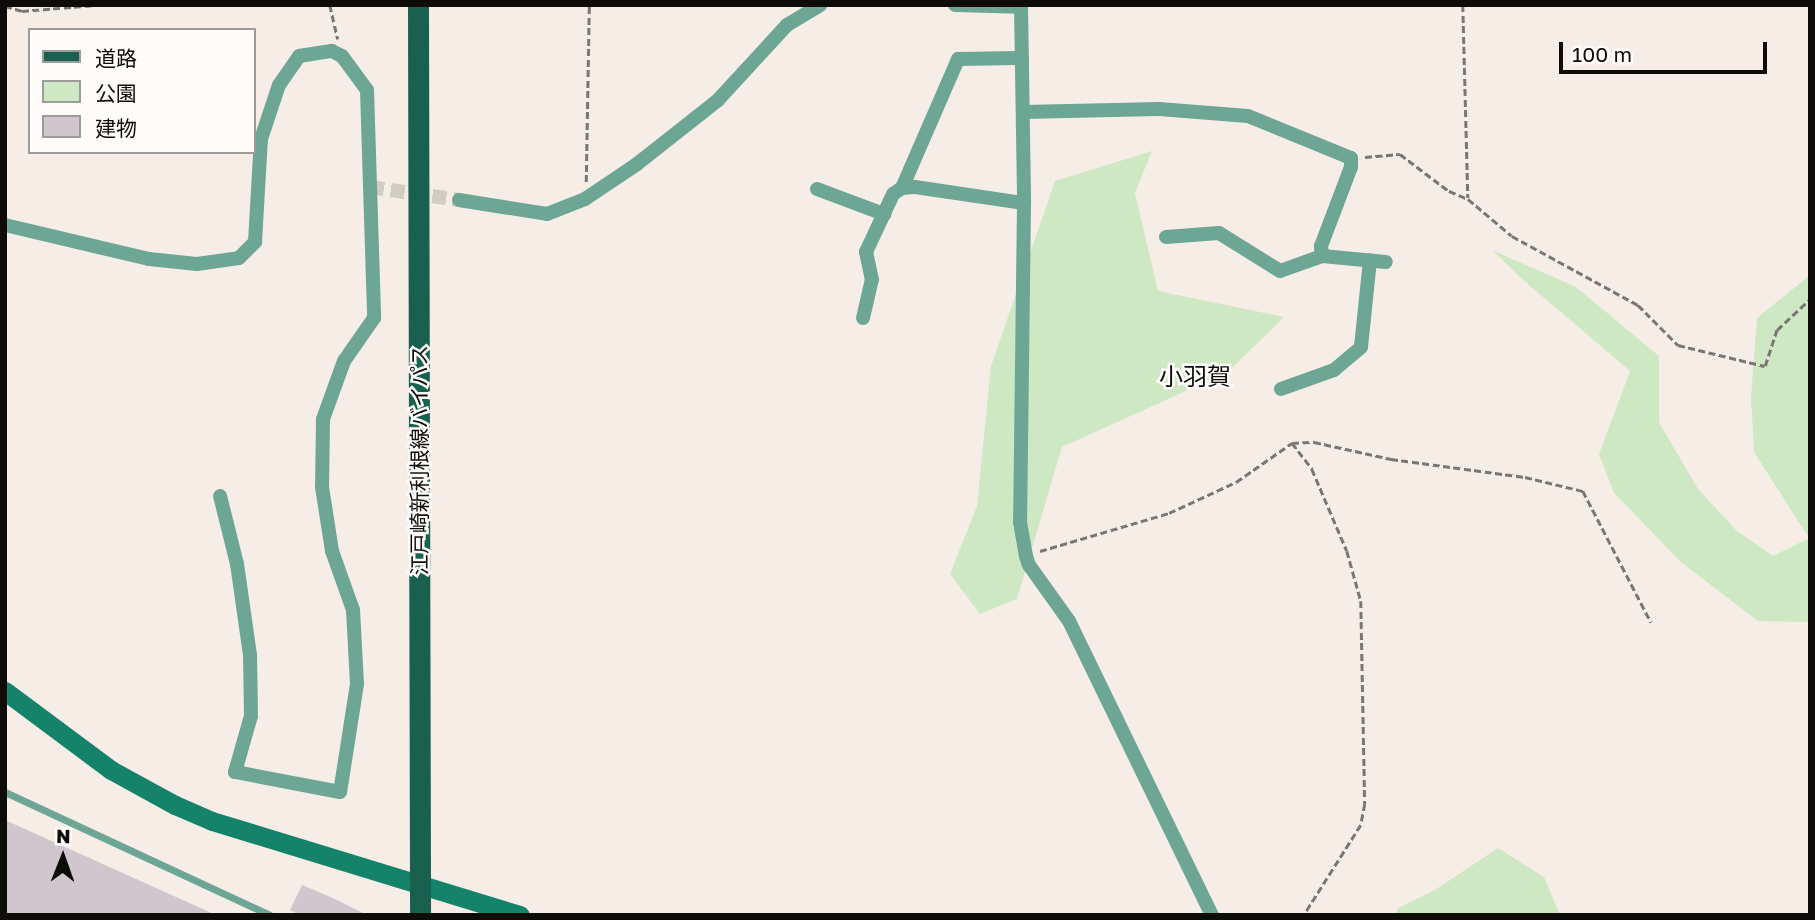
<!DOCTYPE html>
<meta charset="utf-8">
<style>
body{margin:0}
#map{position:relative;width:1815px;height:920px;overflow:hidden;background:#f6eee6;font-family:"Golos Text","Noto Sans JP",sans-serif}
div>[style]{position:absolute}
[style*='--x']{left:calc(var(--x)*1px);top:calc(var(--y)*1px);width:calc(var(--w)*1px);rotate:calc(var(--a)*1deg)}
.green>*{inset:0;background:#cfe8c4}
.building>*{inset:0;background:#d0c6cd}
.street-tunnel>*{height:14px;margin-top:-7px;transform-origin:0;background:repeating-linear-gradient(90deg,#d3ccc5 0 14px,transparent 0 21px)}
.path>*{height:2.5px;margin-top:-1.25px;transform-origin:0;background:repeating-linear-gradient(90deg,#7b7671 0 7px,transparent 0 10.5px)}
.lane>*{height:7px;margin:-3.5px;padding:0 3.5px;transform-origin:3.5px;border-radius:3.5px;background:#6da695}
.street>*{height:14px;margin:-7px;padding:0 7px;transform-origin:7px;border-radius:7px;background:#6da695}
.secondary>*{height:19px;margin:-9.5px;padding:0 9.5px;transform-origin:9.5px;border-radius:9.5px;background:#15826a}
.primary>*{height:21px;margin:-10.5px;padding:0 10.5px;transform-origin:10.5px;border-radius:10.5px;background:#19604f}
span{translate:-50% -50%;white-space:nowrap;text-align:center;line-height:1.15;-webkit-text-stroke:5px #fefcfb;paint-order:stroke}
.street-label{font-size:21px;color:#0e0c09}
.quarter-label{font-size:24px;color:#0e0c09}
.frame{position:absolute;inset:0;border:7px solid #0e0c09;pointer-events:none}
.legend{position:absolute;left:28px;top:28px;width:228px;height:126px;box-sizing:border-box;background:#fefcfb;border:2px solid #9e9c9a;margin:0;padding:9px 12px;list-style:none;font-size:21px;color:#0e0c09}
.legend li{display:flex;align-items:center;gap:14px;height:35px}
.legend b{width:35px;border:2px solid #9e9c9a}
.north{position:absolute;left:28px;top:822px;width:70px;height:70px;-webkit-text-stroke:5px #fefcfb;paint-order:stroke;rotate:1deg;font-size:19px;font-weight:700;line-height:28px;text-align:center;color:#0e0c09}
.north::after{content:'';display:block;margin:auto;width:24px;height:32px;background:#0e0c09;clip-path:polygon(50% 0,100% 100%,50% 72%,0 100%)}
.scale{position:absolute;left:1559px;top:42px;width:208px;height:32px;box-sizing:border-box;border:4px solid #0e0c09;border-top:0;padding-left:9px;font-size:21px;line-height:24px;white-space:nowrap;color:#0e0c09;-webkit-text-stroke:5px #fefcfb;paint-order:stroke}
</style>
<div id="map">
<div class="green">
<div style="clip-path:polygon(1152px 151px,1135px 193px,1158px 291px,1284px 317px,1228px 372px,1062px 447px,1017px 599px,980px 614px,950px 574px,977px 506px,991px 366px,1055px 181px)"></div>
<div style="clip-path:polygon(1492px 250px,1576px 287px,1659px 356px,1659px 422px,1698px 489px,1737px 531px,1773px 556px,1809px 538px,1754px 452px,1751px 397px,1757px 318px,1810px 275px,1810px 622px,1758px 621px,1682px 563px,1614px 493px,1599px 454px,1630px 371px,1522px 279px)"></div>
<div style="clip-path:polygon(1498px 848px,1544px 877px,1560px 915px,1395px 915px,1398px 908px,1435px 890px)"></div>
</div>
<div class="building">
<div style="clip-path:polygon(5px 820px,165px 892px,216px 915px,5px 915px)"></div>
<div style="clip-path:polygon(302px 885px,335px 899px,367px 915px,300px 915px,290px 910px)"></div>
</div>
<div class="street-tunnel">
<div style="--x:370;--y:187;--w:90;--a:8.3"></div>
</div>
<div class="path">
<div style="--x:330;--y:5;--w:35;--a:77"></div>
<div style="--x:1463;--y:5;--w:193;--a:88.5"></div>
<div style="--x:5;--y:6;--w:18;--a:16"></div>
<div style="--x:22;--y:11;--w:74;--a:-4.6"></div>
<div style="--x:1365;--y:157;--w:35;--a:-5"></div>
<div style="--x:1400;--y:154;--w:61;--a:37.1"></div>
<div style="--x:1449;--y:191;--w:21;--a:23"></div>
<div style="--x:1468;--y:199;--w:57;--a:40.1"></div>
<div style="--x:1512;--y:236;--w:144;--a:28.7"></div>
<div style="--x:1638;--y:305;--w:57;--a:45"></div>
<div style="--x:1678;--y:345;--w:89;--a:13.6"></div>
<div style="--x:1765;--y:366;--w:38;--a:-72"></div>
<div style="--x:1777;--y:330;--w:45;--a:-43.2"></div>
<div style="--x:586;--y:182;--w:177;--a:-89"></div>
<div style="--x:1292;--y:443;--w:33;--a:52"></div>
<div style="--x:1312;--y:469;--w:89;--a:66.9"></div>
<div style="--x:1347;--y:551;--w:52;--a:74.4"></div>
<div style="--x:1361;--y:601;--w:203;--a:88.9"></div>
<div style="--x:1365;--y:804;--w:21;--a:101"></div>
<div style="--x:1361;--y:825;--w:107;--a:122.3"></div>
<div style="--x:1040;--y:551;--w:134;--a:-16.4"></div>
<div style="--x:1169;--y:513;--w:74;--a:-24.8"></div>
<div style="--x:1236;--y:482;--w:68;--a:-34.9"></div>
<div style="--x:1292;--y:443;--w:22;--a:-3"></div>
<div style="--x:1314;--y:442;--w:79;--a:12.4"></div>
<div style="--x:1391;--y:459;--w:135;--a:7.7"></div>
<div style="--x:1525;--y:477;--w:60;--a:13.6"></div>
<div style="--x:1583;--y:491;--w:148;--a:62.6"></div>
</div>
<div class="lane">
<div style="--x:5;--y:792;--w:292;--a:24.9"></div>
</div>
<div class="street">
<div style="--x:955;--y:5;--w:66;--a:1.7"></div>
<div style="--x:1021;--y:5;--w:198;--a:89.1"></div>
<div style="--x:1024;--y:203;--w:319;--a:90.7"></div>
<div style="--x:1020;--y:522;--w:35;--a:80"></div>
<div style="--x:1026;--y:556;--w:9;--a:72"></div>
<div style="--x:1029;--y:565;--w:69;--a:54.5"></div>
<div style="--x:1069;--y:621;--w:327;--a:64.1"></div>
<div style="--x:1023;--y:112;--w:136;--a:-1.3"></div>
<div style="--x:1159;--y:109;--w:89;--a:4.5"></div>
<div style="--x:1248;--y:116;--w:111;--a:22.2"></div>
<div style="--x:1351;--y:158;--w:9;--a:90"></div>
<div style="--x:1351;--y:167;--w:85;--a:110.8"></div>
<div style="--x:1321;--y:246;--w:10;--a:84"></div>
<div style="--x:1322;--y:256;--w:64;--a:5.4"></div>
<div style="--x:902;--y:188;--w:141;--a:-66.5"></div>
<div style="--x:958;--y:59;--w:64;--a:-0.9"></div>
<div style="--x:817;--y:189;--w:72;--a:20.5"></div>
<div style="--x:459;--y:200;--w:89;--a:9"></div>
<div style="--x:547;--y:214;--w:41;--a:-21.5"></div>
<div style="--x:585;--y:199;--w:63;--a:-33.9"></div>
<div style="--x:637;--y:164;--w:103;--a:-38.3"></div>
<div style="--x:718;--y:100;--w:102;--a:-47.4"></div>
<div style="--x:787;--y:25;--w:39;--a:-31"></div>
<div style="--x:5;--y:225;--w:148;--a:13.3"></div>
<div style="--x:149;--y:259;--w:48;--a:5.9"></div>
<div style="--x:197;--y:264;--w:42;--a:-8.1"></div>
<div style="--x:239;--y:258;--w:23;--a:-45"></div>
<div style="--x:255;--y:242;--w:103;--a:-86.7"></div>
<div style="--x:261;--y:139;--w:57;--a:-71.6"></div>
<div style="--x:279;--y:85;--w:35;--a:-55"></div>
<div style="--x:299;--y:56;--w:33;--a:-9"></div>
<div style="--x:332;--y:51;--w:11;--a:27"></div>
<div style="--x:342;--y:56;--w:42;--a:53.7"></div>
<div style="--x:367;--y:90;--w:228;--a:88.2"></div>
<div style="--x:374;--y:318;--w:52;--a:124.9"></div>
<div style="--x:344;--y:361;--w:62;--a:109.9"></div>
<div style="--x:323;--y:419;--w:68;--a:90.8"></div>
<div style="--x:322;--y:487;--w:65;--a:81.1"></div>
<div style="--x:332;--y:551;--w:63;--a:70.4"></div>
<div style="--x:353;--y:610;--w:74;--a:86.9"></div>
<div style="--x:357;--y:684;--w:109;--a:98.9"></div>
<div style="--x:340;--y:792;--w:107;--a:-169.2"></div>
<div style="--x:235;--y:772;--w:58;--a:-74.1"></div>
<div style="--x:251;--y:716;--w:61;--a:-90.9"></div>
<div style="--x:250;--y:655;--w:92;--a:-98.1"></div>
<div style="--x:237;--y:564;--w:70;--a:-104"></div>
<div style="--x:1166;--y:237;--w:53;--a:-4.3"></div>
<div style="--x:1219;--y:233;--w:72;--a:31.9"></div>
<div style="--x:1280;--y:271;--w:45;--a:-19.7"></div>
<div style="--x:863;--y:318;--w:39;--a:-77"></div>
<div style="--x:872;--y:280;--w:29;--a:-102"></div>
<div style="--x:866;--y:252;--w:64;--a:-65"></div>
<div style="--x:893;--y:194;--w:11;--a:-34"></div>
<div style="--x:902;--y:188;--w:13;--a:-4"></div>
<div style="--x:915;--y:187;--w:110;--a:8.4"></div>
<div style="--x:1281;--y:389;--w:56;--a:-19.7"></div>
<div style="--x:1334;--y:370;--w:35;--a:-40"></div>
<div style="--x:1361;--y:347;--w:87;--a:-84.1"></div>
</div>
<div class="secondary">
<div style="--x:5;--y:691;--w:132;--a:36.7"></div>
<div style="--x:111;--y:770;--w:73;--a:28.7"></div>
<div style="--x:175;--y:805;--w:40;--a:23.4"></div>
<div style="--x:212;--y:821;--w:322;--a:17"></div>
</div>
<div class="primary">
<div style="--x:418;--y:5;--w:910;--a:89.87"></div>
</div>
<div class="street-label">
<span style="left:419px;top:460px;rotate:-90deg">江戸崎新利根線バイパス</span>
</div>
<div class="quarter-label">
<span style="left:1195px;top:376px">小羽賀</span>
</div>
<div class="frame"></div>
<ul class="legend">
<li><b style="height:9px;background:#19604f"></b>道路</li>
<li><b style="height:19px;background:#cfe8c4"></b>公園</li>
<li><b style="height:19px;background:#d0c6cd"></b>建物</li>
</ul>
<div class="north">N</div>
<div class="scale">100 m</div>
</div>
